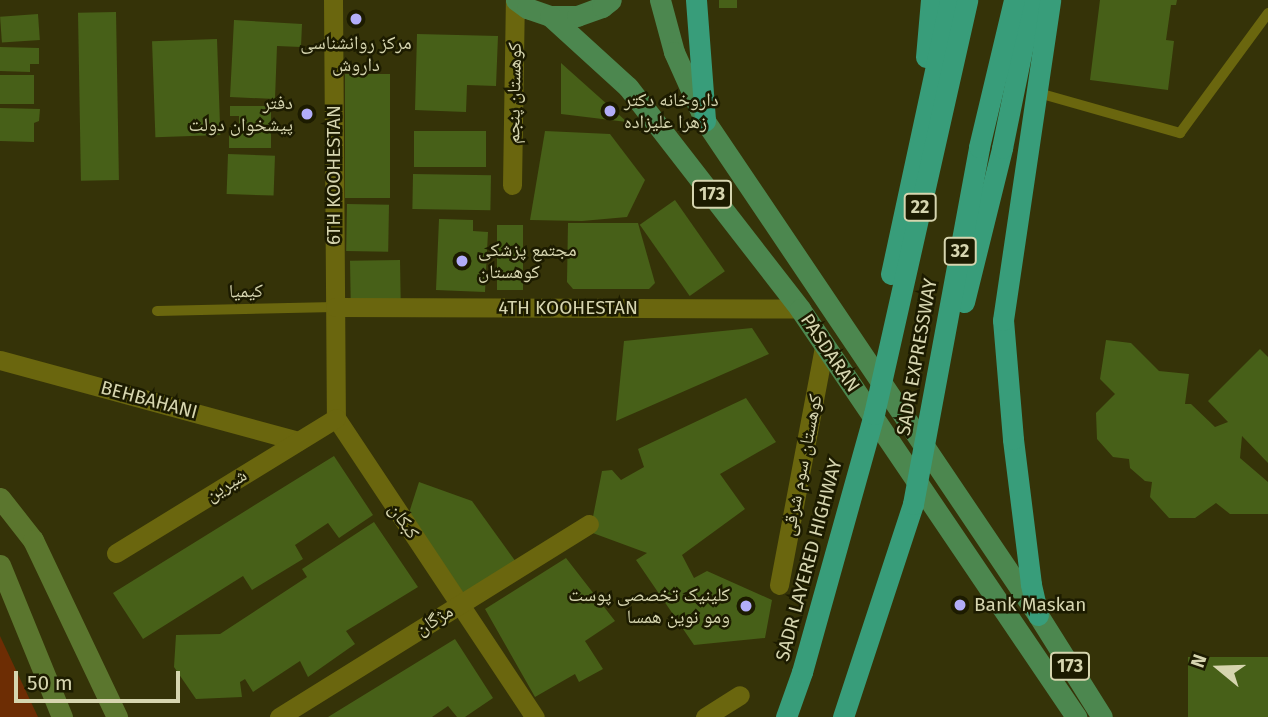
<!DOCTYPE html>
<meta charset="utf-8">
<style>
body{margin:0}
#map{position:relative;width:1268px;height:717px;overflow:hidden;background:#353308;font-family:"Fira Sans","Noto Naskh Arabic",sans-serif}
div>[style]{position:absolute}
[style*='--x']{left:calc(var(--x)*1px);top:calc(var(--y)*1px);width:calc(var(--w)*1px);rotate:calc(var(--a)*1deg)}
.green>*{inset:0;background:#6d2d04}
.building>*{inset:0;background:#476018;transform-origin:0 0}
.lane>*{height:10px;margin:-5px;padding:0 5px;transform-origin:5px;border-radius:5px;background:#6a660e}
.street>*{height:19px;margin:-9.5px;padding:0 9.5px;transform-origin:9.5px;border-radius:9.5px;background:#6a660e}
.secondary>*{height:21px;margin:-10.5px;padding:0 10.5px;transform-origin:10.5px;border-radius:10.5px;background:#5b762e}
.primary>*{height:21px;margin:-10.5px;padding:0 10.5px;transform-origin:10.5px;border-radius:10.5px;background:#4c874f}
.highway>*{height:21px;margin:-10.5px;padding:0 10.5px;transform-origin:10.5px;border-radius:10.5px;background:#389d7a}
.dots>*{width:19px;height:19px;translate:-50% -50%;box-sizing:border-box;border:4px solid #1c1b00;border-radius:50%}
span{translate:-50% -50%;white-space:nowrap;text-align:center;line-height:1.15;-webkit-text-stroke:5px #1c1b00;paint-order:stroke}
.shield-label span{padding:2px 5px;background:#1c1b00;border:2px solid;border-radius:5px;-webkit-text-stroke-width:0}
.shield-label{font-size:18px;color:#d6d5af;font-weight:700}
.poi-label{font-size:19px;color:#d6d5af}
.left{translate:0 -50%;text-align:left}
.right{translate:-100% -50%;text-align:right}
.street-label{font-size:19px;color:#d6d5af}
.north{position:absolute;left:1184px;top:633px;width:70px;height:70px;-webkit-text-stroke:5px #1c1b00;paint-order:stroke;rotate:289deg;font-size:19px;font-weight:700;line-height:28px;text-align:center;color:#d6d5af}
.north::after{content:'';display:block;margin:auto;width:24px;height:32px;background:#d6d5af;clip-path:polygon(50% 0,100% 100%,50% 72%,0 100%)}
.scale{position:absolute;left:14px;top:671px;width:166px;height:32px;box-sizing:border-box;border:4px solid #d6d5af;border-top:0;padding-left:9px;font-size:21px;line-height:24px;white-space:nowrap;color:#d6d5af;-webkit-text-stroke:5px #1c1b00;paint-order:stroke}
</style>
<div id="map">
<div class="green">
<div style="clip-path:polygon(0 636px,38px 717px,0 717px)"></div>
</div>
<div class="building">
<div style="left:719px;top:0;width:18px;height:8px"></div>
<div style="clip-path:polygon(1100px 0,1177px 0,1176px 5px,1171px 5px,1166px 40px,1174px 41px,1168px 90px,1090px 80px)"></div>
<div style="left:116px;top:12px;width:168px;height:38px;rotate:89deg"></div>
<div style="left:38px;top:14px;width:26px;height:38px;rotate:86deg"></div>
<div style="clip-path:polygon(234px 20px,302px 24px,301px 47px,277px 46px,275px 99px,230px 97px)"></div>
<div style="clip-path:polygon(417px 34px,498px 36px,496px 86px,467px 85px,466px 112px,415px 110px)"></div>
<div style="left:217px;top:39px;width:96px;height:65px;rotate:88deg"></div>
<div style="clip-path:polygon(0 47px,39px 48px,39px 64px,30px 64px,30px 72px,0 71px)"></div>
<div style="clip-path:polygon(561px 63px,627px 122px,561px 114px)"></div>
<div style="left:345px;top:74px;width:45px;height:124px"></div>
<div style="left:34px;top:75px;width:29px;height:34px;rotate:90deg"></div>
<div style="clip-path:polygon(230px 106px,271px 106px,271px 148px,229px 148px,229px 134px,239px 135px,239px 116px,230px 116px)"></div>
<div style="clip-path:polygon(0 108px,40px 109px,39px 121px,34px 123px,34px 142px,0 141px)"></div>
<div style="left:414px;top:131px;width:72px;height:36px"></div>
<div style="clip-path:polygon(545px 131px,610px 134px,645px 180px,627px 217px,582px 221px,530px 220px)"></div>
<div style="left:228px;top:154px;width:47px;height:40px;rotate:2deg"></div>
<div style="left:413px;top:174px;width:78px;height:35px;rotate:1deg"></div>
<div style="left:675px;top:200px;width:87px;height:43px;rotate:55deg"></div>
<div style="left:347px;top:204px;width:42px;height:47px;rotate:1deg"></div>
<div style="clip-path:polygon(439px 219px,473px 220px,473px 231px,488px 232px,485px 292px,436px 290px)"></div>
<div style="clip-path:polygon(568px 223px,638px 223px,655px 283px,649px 289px,573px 289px,567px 282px)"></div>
<div style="left:497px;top:225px;width:26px;height:65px"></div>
<div style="left:400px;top:260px;width:42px;height:50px;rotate:89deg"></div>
<div style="clip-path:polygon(752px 328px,769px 354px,616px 421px,624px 341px)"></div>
<div style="clip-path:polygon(1106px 340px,1131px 343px,1159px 371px,1189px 374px,1185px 404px,1191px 404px,1215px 427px,1228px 422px,1208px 401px,1260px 349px,1268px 357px,1268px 463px,1242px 436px,1240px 458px,1268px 482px,1268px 514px,1230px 514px,1216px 503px,1195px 518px,1169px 518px,1150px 497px,1152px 482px,1145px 481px,1130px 468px,1129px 459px,1113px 457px,1097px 439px,1096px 413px,1115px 394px,1100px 379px)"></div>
<div style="clip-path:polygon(746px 398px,776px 442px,720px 474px,745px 509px,682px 555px,694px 578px,707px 571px,772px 600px,765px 638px,694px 645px,636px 560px,647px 553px,590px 532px,602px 471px,612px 470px,621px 480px,644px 467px,638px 449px)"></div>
<div style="clip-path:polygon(334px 456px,373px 515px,339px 538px,328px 523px,295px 545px,303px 559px,252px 590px,243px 576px,143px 639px,113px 593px)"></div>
<div style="clip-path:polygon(419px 482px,472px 501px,516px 562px,464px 594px,409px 513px)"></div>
<div style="clip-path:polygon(374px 522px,418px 587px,346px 631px,355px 644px,308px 677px,300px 661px,253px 692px,245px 679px,240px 682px,242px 697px,196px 699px,174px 667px,176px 635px,220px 634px,307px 577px,302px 569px)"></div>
<div style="clip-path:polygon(566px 558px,615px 621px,585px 641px,603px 669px,579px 682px,575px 674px,535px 697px,485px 609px)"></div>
<div style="clip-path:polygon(455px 639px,493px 698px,465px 717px,457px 717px,448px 706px,432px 717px,328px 717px)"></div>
<div style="left:1268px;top:657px;width:60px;height:80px;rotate:90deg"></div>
</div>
<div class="lane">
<div style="--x:1035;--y:92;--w:151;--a:15.8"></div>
<div style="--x:1180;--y:133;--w:149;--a:-53.7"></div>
<div style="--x:157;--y:311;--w:178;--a:-1.3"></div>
</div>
<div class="street">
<div style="--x:333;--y:0;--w:418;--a:89.6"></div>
<div style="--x:336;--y:418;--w:359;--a:56.4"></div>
<div style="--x:512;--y:185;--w:185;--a:-89.1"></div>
<div style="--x:335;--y:307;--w:465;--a:0.2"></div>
<div style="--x:0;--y:360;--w:309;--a:15.2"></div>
<div style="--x:116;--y:553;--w:258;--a:-31.5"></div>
<div style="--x:779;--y:585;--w:243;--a:-79.3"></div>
<div style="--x:279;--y:717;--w:365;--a:-31.9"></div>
<div style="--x:705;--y:717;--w:41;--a:-32.2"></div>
</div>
<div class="secondary">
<div style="--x:0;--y:498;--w:53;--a:51.8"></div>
<div style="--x:33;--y:540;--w:196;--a:64.6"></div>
<div style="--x:0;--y:565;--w:164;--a:67.8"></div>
</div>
<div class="primary">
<div style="--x:516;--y:0;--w:14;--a:36"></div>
<div style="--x:527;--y:8;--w:24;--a:19"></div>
<div style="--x:550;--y:16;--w:27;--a:0"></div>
<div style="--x:577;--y:16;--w:27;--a:-20"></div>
<div style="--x:602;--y:7;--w:11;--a:-38"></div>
<div style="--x:660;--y:0;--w:54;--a:74.9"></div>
<div style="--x:674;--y:52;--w:76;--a:65.8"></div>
<div style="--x:705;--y:121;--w:596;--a:56.02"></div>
<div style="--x:1038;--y:615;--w:120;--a:57.9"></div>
<div style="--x:550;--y:16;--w:105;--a:42.3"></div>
<div style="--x:628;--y:87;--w:281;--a:52.2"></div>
<div style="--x:800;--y:309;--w:493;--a:55.9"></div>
</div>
<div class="highway">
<div style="--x:696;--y:0;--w:121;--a:85.7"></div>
<div style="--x:926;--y:57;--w:57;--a:-85"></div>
<div style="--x:891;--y:274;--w:280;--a:-77.8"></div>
<div style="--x:964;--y:302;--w:159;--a:-76.1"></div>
<div style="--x:1002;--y:148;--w:151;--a:-78.5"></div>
<div style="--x:1038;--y:615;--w:32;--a:-103"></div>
<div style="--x:1031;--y:584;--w:146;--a:-97.1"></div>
<div style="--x:1013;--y:439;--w:119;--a:-94.8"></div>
<div style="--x:1003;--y:320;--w:323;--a:-81.6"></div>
<div style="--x:786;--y:717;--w:48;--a:-70.4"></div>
<div style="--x:802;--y:672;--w:268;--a:-74.4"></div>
<div style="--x:874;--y:414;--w:424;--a:-77.3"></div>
<div style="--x:843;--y:717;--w:224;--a:-71.8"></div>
<div style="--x:913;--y:504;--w:363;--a:-79.5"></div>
<div style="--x:979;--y:147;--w:151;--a:-76.6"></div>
</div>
<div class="dots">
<div style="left:356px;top:19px;background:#b2adf9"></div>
<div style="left:610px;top:111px;background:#b2adf9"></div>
<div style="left:307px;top:114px;background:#b2adf9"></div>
<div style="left:462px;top:261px;background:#b2adf9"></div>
<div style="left:960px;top:605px;background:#b2adf9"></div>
<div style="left:746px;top:606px;background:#b2adf9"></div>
</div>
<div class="shield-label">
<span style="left:712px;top:194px">173</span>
<span style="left:920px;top:207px">22</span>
<span style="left:960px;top:251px">32</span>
<span style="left:1070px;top:666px">173</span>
</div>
<div class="poi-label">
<span style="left:356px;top:54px">مرکز روانشناسی<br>داروش</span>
<span class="left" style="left:624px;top:111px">داروخانه دکتر<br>زهرا علیزاده</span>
<span class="right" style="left:293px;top:114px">دفتر<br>پیشخوان دولت</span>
<span class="left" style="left:478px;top:261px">مجتمع پزشکی<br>کوهستان</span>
<span class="right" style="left:730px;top:606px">کلینیک تخصصی پوست<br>ومو نوین همسا</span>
<span class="left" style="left:974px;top:605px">Bank Maskan</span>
</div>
<div class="street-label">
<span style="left:514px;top:93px;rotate:-89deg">کوهستان پنجم</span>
<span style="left:334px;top:175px;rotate:-90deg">6TH KOOHESTAN</span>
<span style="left:246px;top:291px;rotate:-1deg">کیمیا</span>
<span style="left:568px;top:308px">4TH KOOHESTAN</span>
<span style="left:830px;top:353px;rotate:56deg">PASDARAN</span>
<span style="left:917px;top:357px;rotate:-80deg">SADR EXPRESSWAY</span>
<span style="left:149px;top:400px;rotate:15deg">BEHBAHANI</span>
<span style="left:802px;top:465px;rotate:-79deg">کوهستان سوم شرقی</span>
<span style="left:226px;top:485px;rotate:-32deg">شیرین</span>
<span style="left:404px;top:521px;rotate:56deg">کبکان</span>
<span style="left:809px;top:560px;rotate:-75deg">SADR LAYERED HIGHWAY</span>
<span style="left:434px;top:620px;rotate:-32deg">مژگان</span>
</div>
<div class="north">N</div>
<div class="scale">50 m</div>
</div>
